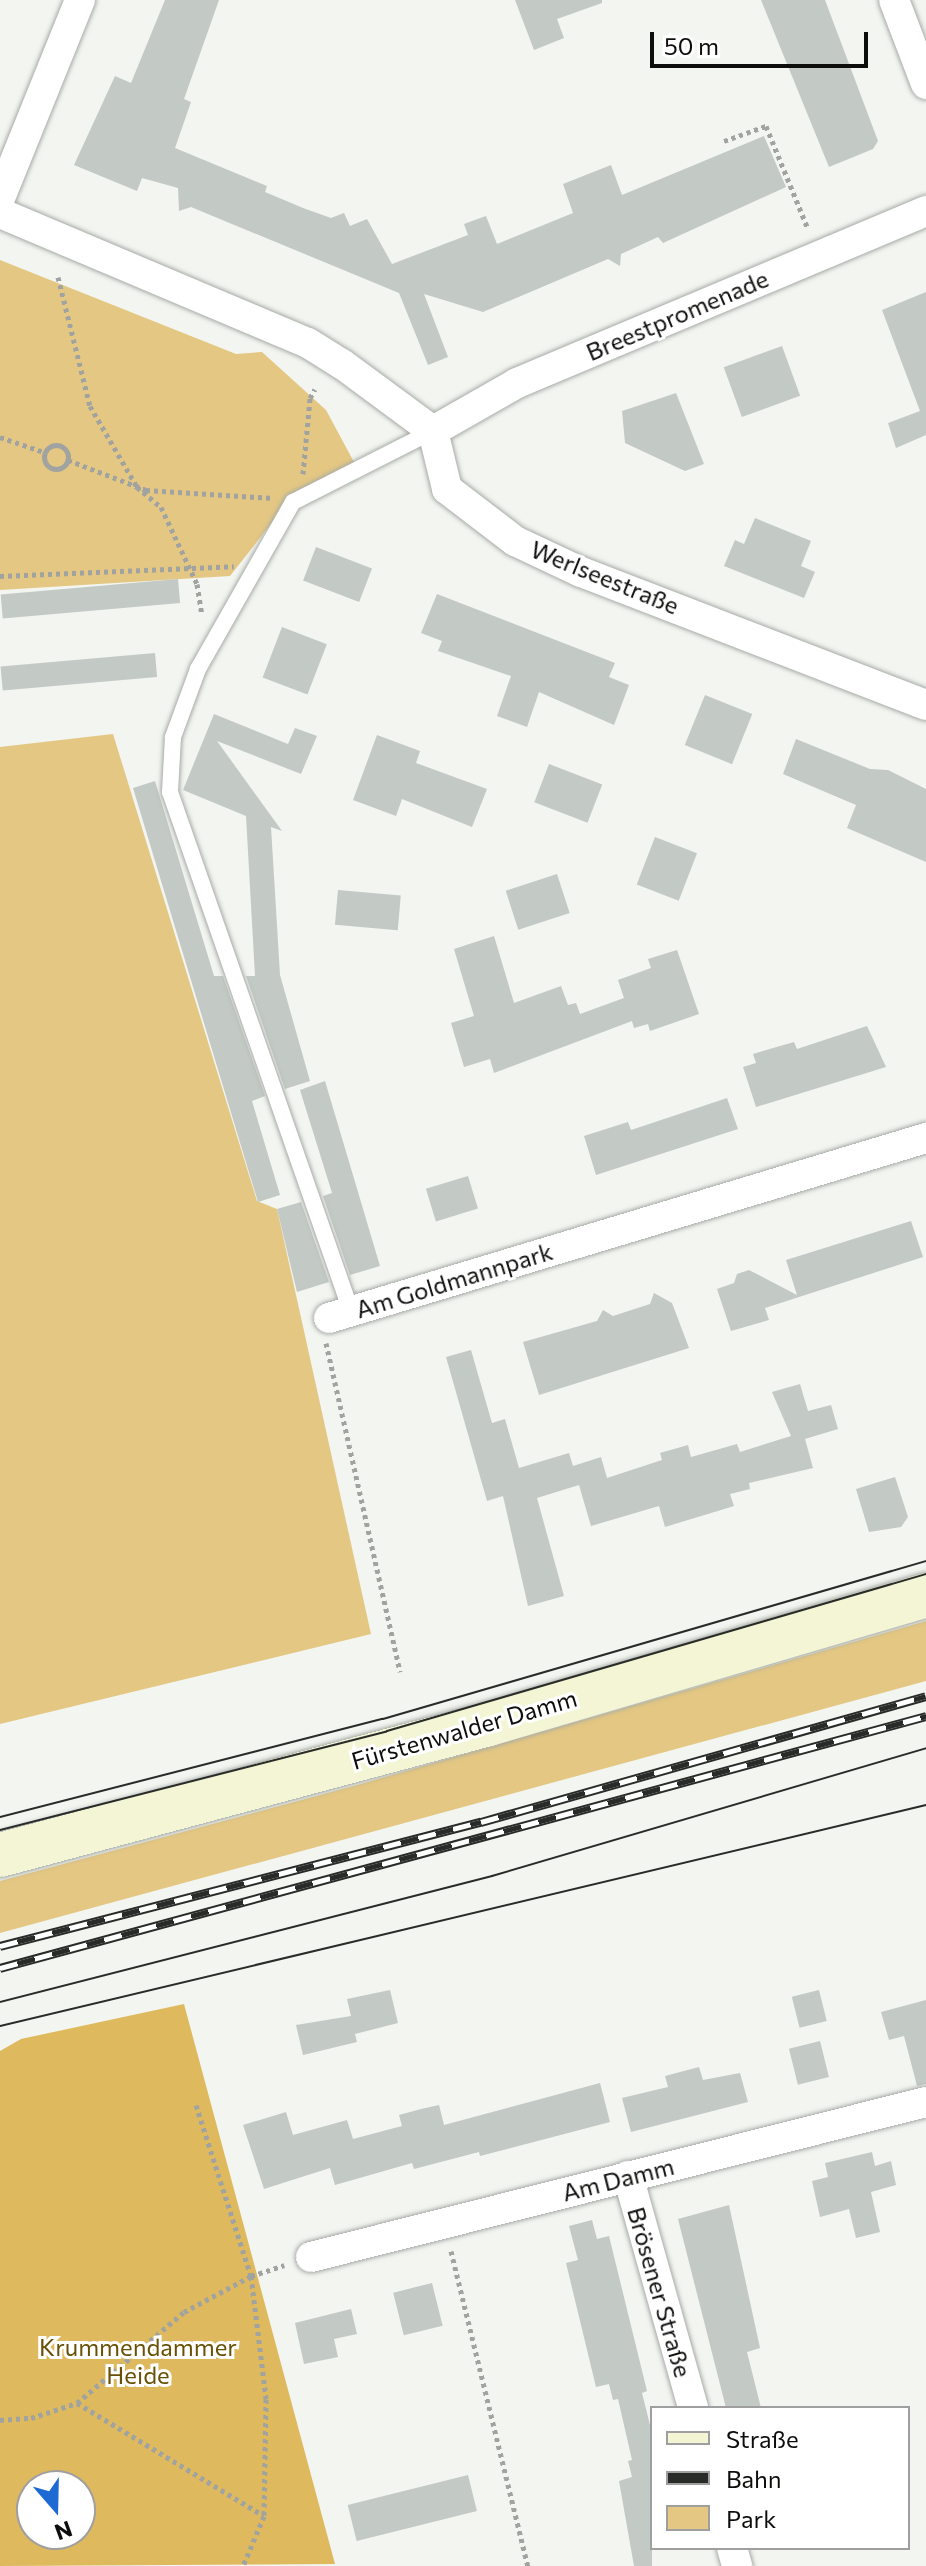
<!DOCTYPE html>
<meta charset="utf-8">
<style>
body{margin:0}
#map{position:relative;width:926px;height:2566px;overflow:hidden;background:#f2f5f0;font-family:Commissioner,sans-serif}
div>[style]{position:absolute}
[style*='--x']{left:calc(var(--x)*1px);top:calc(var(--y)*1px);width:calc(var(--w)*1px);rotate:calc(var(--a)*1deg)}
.green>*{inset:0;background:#e4c782}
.forest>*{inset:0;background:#deb95d}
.building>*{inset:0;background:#c3c9c5;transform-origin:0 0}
.path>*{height:5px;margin-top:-2.5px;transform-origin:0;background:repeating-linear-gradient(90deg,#a1a3a0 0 4px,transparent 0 8px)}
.path>.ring{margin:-2.5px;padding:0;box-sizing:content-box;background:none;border:5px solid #a1a3a0;border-radius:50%}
.roads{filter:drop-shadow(0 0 2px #a7aba6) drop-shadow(0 0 2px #a7aba6)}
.lane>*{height:16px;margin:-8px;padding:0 8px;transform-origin:8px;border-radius:8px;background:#fff}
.street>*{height:30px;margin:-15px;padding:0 15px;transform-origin:15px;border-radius:15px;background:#fff}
.secondary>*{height:44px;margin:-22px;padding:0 22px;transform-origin:22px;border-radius:22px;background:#f3f5d4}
.tram>*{height:2px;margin:-1px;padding:0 1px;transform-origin:1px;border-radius:1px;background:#292b28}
.rail>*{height:9px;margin-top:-4.5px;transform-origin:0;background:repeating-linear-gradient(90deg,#fff 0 18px,#292b28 0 36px);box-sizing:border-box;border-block:2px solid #292b28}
span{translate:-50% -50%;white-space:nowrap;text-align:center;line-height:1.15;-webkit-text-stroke:6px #fff;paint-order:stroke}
.street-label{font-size:24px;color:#0d0e0c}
.park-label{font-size:24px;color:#685004}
.legend{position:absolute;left:650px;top:2406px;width:260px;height:144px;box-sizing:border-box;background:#fff;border:2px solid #9e9f9e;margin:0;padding:10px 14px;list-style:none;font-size:24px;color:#0d0e0c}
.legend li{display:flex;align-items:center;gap:16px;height:40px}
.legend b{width:40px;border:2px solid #9e9f9e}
.north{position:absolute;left:16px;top:2470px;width:80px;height:80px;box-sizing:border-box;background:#fff;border:2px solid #9e9f9e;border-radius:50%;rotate:160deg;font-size:22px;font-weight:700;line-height:32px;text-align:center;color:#0d0e0c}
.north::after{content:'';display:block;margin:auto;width:28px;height:36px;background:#1d6ad5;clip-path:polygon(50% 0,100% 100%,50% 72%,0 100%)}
.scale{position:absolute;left:650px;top:32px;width:218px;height:36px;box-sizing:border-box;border:4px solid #0d0e0c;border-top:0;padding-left:10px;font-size:24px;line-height:28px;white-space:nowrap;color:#0d0e0c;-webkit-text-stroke:6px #fff;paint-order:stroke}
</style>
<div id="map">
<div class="green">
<div style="clip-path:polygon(0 260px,236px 354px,262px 352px,326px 410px,355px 464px,297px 491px,230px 576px,0 590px)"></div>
<div style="clip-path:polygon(113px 734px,257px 1201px,277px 1209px,371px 1634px,0 1724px,0 747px)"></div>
<div style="clip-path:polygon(926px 1621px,926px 1681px,0 1933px,0 1881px,357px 1785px)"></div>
</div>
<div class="forest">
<div style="clip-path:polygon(evenodd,184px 2004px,335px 2564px,0 2566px,0 2051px,21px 2039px,184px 2004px,32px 2486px,80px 2486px,80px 2534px,32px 2534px,32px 2486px)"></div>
</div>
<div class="building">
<div style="clip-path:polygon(165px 0,219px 0,184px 99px,191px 102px,175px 148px,267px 186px,265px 192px,303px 208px,331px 218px,344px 213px,350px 226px,367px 219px,392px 264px,468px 235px,464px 224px,486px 216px,497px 244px,573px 213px,563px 184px,611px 165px,622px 195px,764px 136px,786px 187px,663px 243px,658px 237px,621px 254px,620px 266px,608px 259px,483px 312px,424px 294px,448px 357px,428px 365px,399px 293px,191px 207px,179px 211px,178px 188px,142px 178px,137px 191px,74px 165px,115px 76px,131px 83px)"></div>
<div style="clip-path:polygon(515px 0,602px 0,602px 3px,557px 19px,564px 38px,534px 50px)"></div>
<div style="clip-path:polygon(761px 0,825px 0,878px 141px,873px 149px,829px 167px)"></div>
<div style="clip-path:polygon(926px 292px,926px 435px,896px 448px,888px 423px,920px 411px,882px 310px)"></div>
<div style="left:782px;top:346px;width:53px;height:62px;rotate:70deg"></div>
<div style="clip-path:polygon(676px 393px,704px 464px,685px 471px,625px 443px,622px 411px)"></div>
<div style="clip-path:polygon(755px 518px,811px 541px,801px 566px,815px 572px,804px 598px,724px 566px,735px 540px,744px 544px)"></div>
<div style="left:316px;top:547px;width:60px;height:36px;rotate:21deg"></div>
<div style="left:178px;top:579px;width:24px;height:178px;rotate:85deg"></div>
<div style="clip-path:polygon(437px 594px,615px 663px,609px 677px,629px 685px,614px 725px,539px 692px,527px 727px,497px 716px,511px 676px,438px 651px,442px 641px,421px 633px)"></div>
<div style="left:282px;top:627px;width:48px;height:54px;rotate:21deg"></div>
<div style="left:155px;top:653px;width:24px;height:155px;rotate:85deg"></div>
<div style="left:705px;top:695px;width:51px;height:54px;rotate:22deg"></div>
<div style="clip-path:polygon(214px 714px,288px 744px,295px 728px,317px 736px,301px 774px,217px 741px,282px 831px,271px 827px,280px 975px,310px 1081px,285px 1089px,246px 976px,255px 976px,246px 816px,183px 790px)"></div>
<div style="clip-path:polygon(377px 735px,420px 751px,416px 763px,487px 789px,472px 827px,402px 799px,396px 816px,353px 800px)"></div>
<div style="clip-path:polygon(796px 739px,870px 769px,888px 770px,926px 789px,926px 862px,847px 828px,856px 805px,783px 774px)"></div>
<div style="left:549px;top:764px;width:57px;height:41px;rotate:21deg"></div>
<div style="clip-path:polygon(155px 781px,214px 976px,223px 976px,265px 1096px,252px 1101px,280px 1195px,258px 1202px,133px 788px)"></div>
<div style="left:655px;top:837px;width:45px;height:51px;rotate:21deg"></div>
<div style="left:557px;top:874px;width:41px;height:54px;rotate:72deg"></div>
<div style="left:338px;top:890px;width:63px;height:35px;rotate:5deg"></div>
<div style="clip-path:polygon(494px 936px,514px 1003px,561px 986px,568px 1005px,576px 1003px,580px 1014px,624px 998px,618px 980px,651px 968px,648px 959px,677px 950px,699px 1014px,650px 1031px,648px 1024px,634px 1028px,632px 1021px,494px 1073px,490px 1059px,464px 1067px,451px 1023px,474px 1016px,454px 949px)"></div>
<div style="clip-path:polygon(867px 1026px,886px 1067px,756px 1107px,743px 1067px,756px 1063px,753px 1054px,794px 1042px,797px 1049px)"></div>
<div style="clip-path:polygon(325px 1081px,380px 1266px,350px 1275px,323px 1196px,332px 1193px,300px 1090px)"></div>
<div style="clip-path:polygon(727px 1098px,738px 1129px,596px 1175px,584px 1136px,628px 1122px,631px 1130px)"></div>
<div style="left:468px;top:1176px;width:34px;height:44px;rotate:73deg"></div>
<div style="clip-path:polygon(301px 1202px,329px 1282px,297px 1292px,277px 1209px)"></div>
<div style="clip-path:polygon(911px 1221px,923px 1257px,765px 1308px,769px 1320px,731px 1331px,717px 1289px,734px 1283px,737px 1274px,749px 1270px,797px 1295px,786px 1260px)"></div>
<div style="clip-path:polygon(654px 1293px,672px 1303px,689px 1348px,539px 1395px,523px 1342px,597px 1321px,603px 1310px,613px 1316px,650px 1304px)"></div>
<div style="clip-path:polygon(471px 1350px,492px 1423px,505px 1419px,519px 1468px,569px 1453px,573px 1466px,601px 1457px,607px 1478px,662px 1460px,660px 1453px,688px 1445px,691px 1457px,737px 1444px,740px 1452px,791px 1436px,772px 1392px,800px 1384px,808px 1411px,831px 1405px,838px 1429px,805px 1439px,813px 1468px,749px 1483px,750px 1489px,730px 1494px,734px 1506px,665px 1527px,659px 1506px,591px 1526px,579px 1485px,537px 1498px,564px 1596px,528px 1606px,503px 1496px,487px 1501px,446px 1357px)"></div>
<div style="clip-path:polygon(895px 1477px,908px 1517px,901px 1527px,869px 1532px,856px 1489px)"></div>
<div style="clip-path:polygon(390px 1990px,398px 2023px,355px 2034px,357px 2042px,303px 2055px,296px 2025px,351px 2016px,347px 1999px)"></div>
<div style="left:819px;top:1990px;width:32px;height:28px;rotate:76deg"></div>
<div style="clip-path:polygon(926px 2000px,926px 2084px,917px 2086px,904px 2036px,889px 2040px,881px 2012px)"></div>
<div style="left:820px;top:2041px;width:37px;height:32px;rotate:76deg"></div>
<div style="clip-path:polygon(699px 2067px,703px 2080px,740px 2073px,748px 2102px,631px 2132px,622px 2098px,668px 2087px,665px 2076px)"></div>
<div style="clip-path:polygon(600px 2083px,610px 2122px,480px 2156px,479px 2152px,414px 2169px,412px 2163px,335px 2185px,330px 2168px,264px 2189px,243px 2125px,286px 2112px,293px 2135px,347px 2120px,353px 2139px,402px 2126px,399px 2115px,421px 2109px,439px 2105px,444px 2125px)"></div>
<div style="clip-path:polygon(872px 2152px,875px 2166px,891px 2161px,896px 2185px,871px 2192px,880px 2232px,856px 2238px,849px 2209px,820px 2217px,812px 2181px,828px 2177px,825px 2163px)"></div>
<div style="clip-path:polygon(729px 2205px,760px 2348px,747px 2352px,761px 2408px,726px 2408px,678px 2219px)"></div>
<div style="clip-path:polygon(592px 2220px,597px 2239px,609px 2236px,647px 2391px,642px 2393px,652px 2433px,652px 2566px,634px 2566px,619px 2481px,632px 2477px,628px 2461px,632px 2460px,618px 2399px,613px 2400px,609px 2384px,596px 2387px,566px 2263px,578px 2260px,569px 2226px)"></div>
<div style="left:432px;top:2283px;width:44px;height:40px;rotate:76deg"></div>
<div style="clip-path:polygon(351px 2309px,357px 2334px,334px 2339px,338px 2357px,304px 2364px,295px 2323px)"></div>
<div style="left:468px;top:2475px;width:37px;height:124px;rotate:76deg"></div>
</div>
<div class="path">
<div style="--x:724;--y:141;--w:45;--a:-19.7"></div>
<div style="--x:766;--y:126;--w:111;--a:67.8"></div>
<div style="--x:58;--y:277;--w:133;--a:76.1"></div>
<div style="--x:90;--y:406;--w:94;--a:59.9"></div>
<div style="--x:137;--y:487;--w:31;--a:40"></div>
<div style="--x:161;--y:507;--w:85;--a:64.9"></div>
<div style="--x:197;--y:584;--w:31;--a:81"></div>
<div style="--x:0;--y:437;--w:46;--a:18.8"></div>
<div class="ring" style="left:44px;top:445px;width:19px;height:19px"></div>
<div style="--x:68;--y:460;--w:84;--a:21"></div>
<div style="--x:146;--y:490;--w:127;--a:3.6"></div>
<div style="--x:303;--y:474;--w:76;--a:-84.7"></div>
<div style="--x:310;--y:398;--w:10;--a:-61"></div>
<div style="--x:0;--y:576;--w:234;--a:-2.4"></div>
<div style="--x:326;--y:1343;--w:337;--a:77.3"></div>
<div style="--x:196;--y:2105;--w:180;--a:72.2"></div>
<div style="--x:251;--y:2276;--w:124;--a:83"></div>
<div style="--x:266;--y:2399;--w:117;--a:91"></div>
<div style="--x:451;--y:2251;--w:324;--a:76.3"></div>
<div style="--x:77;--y:2403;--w:218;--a:31.1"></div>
<div style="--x:264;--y:2516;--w:54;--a:112.8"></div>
<div style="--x:0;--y:2420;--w:31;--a:-4"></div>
<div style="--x:31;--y:2418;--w:48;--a:-18.1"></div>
<div style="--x:77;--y:2403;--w:140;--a:-40.4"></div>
<div style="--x:184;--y:2312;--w:76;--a:-28.2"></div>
<div style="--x:251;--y:2276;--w:35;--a:-18"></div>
</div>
<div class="roads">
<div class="lane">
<div style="--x:351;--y:1311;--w:550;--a:-109.23"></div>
<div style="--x:170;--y:792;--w:55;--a:-86.9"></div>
<div style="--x:173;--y:737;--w:72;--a:-69.8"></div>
<div style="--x:198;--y:669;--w:192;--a:-60.4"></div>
<div style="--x:293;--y:502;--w:157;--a:-26.9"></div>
</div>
<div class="street">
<div style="--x:894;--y:0;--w:90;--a:69.1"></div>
<div style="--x:0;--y:198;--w:214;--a:-68"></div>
<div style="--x:0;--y:213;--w:334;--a:22.9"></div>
<div style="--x:308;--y:343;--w:40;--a:32"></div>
<div style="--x:342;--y:364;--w:113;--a:36.4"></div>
<div style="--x:433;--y:431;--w:60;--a:76.4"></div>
<div style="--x:447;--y:489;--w:86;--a:37.4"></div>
<div style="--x:515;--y:541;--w:73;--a:25.2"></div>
<div style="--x:581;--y:572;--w:370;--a:21.1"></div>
<div style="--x:433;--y:431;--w:97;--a:-29.7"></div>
<div style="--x:517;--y:383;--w:444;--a:-22.8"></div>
<div style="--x:329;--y:1318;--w:624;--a:-16.78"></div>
<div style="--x:628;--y:2176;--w:241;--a:74.3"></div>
<div style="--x:311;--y:2257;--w:634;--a:-14.15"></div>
<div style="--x:732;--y:2548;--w:19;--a:74"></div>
</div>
<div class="secondary">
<div style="--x:0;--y:1855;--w:506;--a:-15"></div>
<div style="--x:489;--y:1724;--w:456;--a:-16.4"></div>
</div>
</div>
<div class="tram">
<div style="--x:0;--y:1817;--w:395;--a:-14.4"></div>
<div style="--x:383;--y:1719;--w:566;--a:-16.22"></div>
<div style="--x:0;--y:1830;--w:399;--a:-14.3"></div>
<div style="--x:387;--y:1731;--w:561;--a:-16.24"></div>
<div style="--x:0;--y:2002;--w:508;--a:-14.36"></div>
<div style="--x:492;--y:1876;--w:452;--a:-16.4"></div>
<div style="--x:0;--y:2026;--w:952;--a:-13.42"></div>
</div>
<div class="rail">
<div style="--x:0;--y:1946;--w:497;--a:-14.5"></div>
<div style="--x:481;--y:1822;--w:462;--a:-15.8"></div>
<div style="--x:0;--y:1968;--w:960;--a:-15.22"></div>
</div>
<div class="street-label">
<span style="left:677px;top:315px;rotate:-23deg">Breestpromenade</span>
<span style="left:605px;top:577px;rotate:22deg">Werlseestraße</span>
<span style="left:454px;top:1280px;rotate:-17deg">Am Goldmannpark</span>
<span style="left:464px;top:1729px;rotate:-16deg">Fürstenwalder Damm</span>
<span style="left:618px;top:2179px;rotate:-14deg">Am Damm</span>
<span style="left:660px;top:2292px;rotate:74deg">Brösener Straße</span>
</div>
<div class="park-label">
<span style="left:138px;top:2361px">Krummendammer<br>Heide</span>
</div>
<ul class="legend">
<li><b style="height:10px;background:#f3f5d4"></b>Straße</li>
<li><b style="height:10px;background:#292b28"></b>Bahn</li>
<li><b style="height:22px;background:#e4c782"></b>Park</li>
</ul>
<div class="north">N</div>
<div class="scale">50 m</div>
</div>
